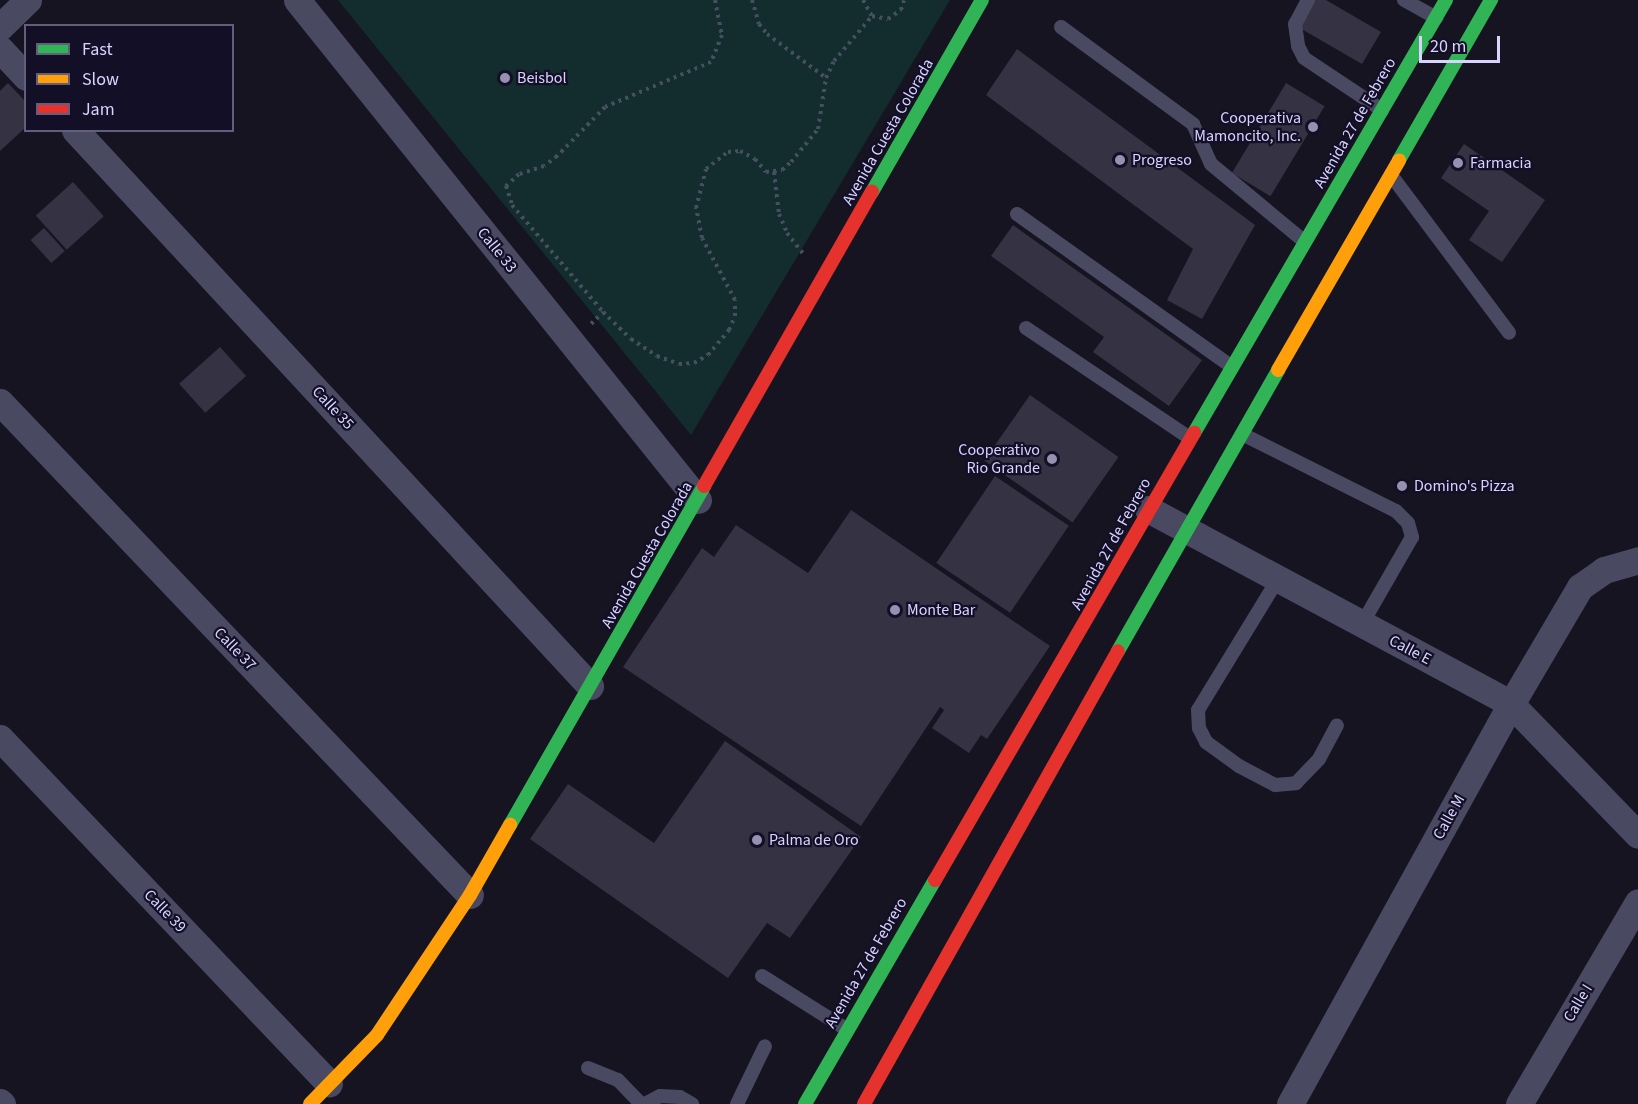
<!DOCTYPE html>
<style>
body{margin:0}
#map{position:relative;width:1638px;height:1104px;overflow:hidden;background:#161421;font-family:"Source Sans 3",sans-serif}
div>[style]{position:absolute}
[style*='--x']{left:calc(var(--x)*1px);top:calc(var(--y)*1px);width:calc(var(--w)*1px);rotate:calc(var(--a)*1deg)}
.green>*{inset:0;background:#132c2d}
.building>*{inset:0;background:#343243;transform-origin:0 0}
.path>*{height:4px;margin-top:-2px;transform-origin:0;background:repeating-linear-gradient(90deg,#44505f 0 3px,transparent 0 7.5px)}
.lane>*{height:14px;margin:-7px;padding:0 7px;transform-origin:7px;border-radius:7px;background:#4a4962}
.street>*{height:27px;margin:-13.5px;padding:0 13.5px;transform-origin:13.5px;border-radius:13.5px;background:#4a4962}
.fast>*{height:14px;margin:-7px;padding:0 7px;transform-origin:7px;border-radius:7px;background:#30b455}
.slow>*{height:14px;margin:-7px;padding:0 7px;transform-origin:7px;border-radius:7px;background:#ff9f0a}
.jam>*{height:14px;margin:-7px;padding:0 7px;transform-origin:7px;border-radius:7px;background:#e5322d}
.dots>*{width:16px;height:16px;translate:-50% -50%;box-sizing:border-box;border:3px solid #130f26;border-radius:50%}
span{translate:-50% -50%;white-space:nowrap;text-align:center;line-height:1.15;-webkit-text-stroke:4.5px #130f26;paint-order:stroke}
.poi-label{font-size:16px;color:#d9d4ff}
.left{translate:0 -50%;text-align:left}
.right{translate:-100% -50%;text-align:right}
.street-label{font-size:16px;color:#d9d4ff}
.legend{position:absolute;left:24px;top:24px;width:210px;height:108px;box-sizing:border-box;background:#130f26;border:2px solid #625e7d;margin:0;padding:8px 10px;list-style:none;font-size:18px;color:#d9d4ff}
.legend li{display:flex;align-items:center;gap:12px;height:30px}
.legend b{width:30px;border:2px solid #625e7d}
.scale{position:absolute;left:1419px;top:36px;width:81px;height:27px;box-sizing:border-box;border:3px solid #d9d4ff;border-top:0;padding-left:8px;font-size:18px;line-height:21px;white-space:nowrap;color:#d9d4ff;-webkit-text-stroke:4px #130f26;paint-order:stroke}
</style>
<div id="map">
<div class="green">
<div style="clip-path:polygon(338px 0,950px 0,691px 435px)"></div>
</div>
<div class="building">
<div style="clip-path:polygon(1313px 0,1326px 0,1381px 32px,1362px 64px,1298px 27px)"></div>
<div style="clip-path:polygon(1017px 49px,1255px 225px,1202px 319px,1167px 300px,1193px 249px,986px 95px)"></div>
<div style="clip-path:polygon(8px 83px,26px 102px,26px 127px,0 151px,0 91px)"></div>
<div style="left:1286px;top:83px;width:45px;height:105px;rotate:31deg"></div>
<div style="clip-path:polygon(1464px 144px,1545px 200px,1502px 262px,1469px 240px,1489px 211px,1441px 178px)"></div>
<div style="left:73px;top:182px;width:46px;height:50px;rotate:48deg"></div>
<div style="clip-path:polygon(1013px 225px,1202px 360px,1169px 406px,1093px 352px,1104px 337px,991px 256px)"></div>
<div style="left:44px;top:228px;width:31px;height:18px;rotate:48deg"></div>
<div style="left:220px;top:347px;width:39px;height:55px;rotate:48deg"></div>
<div style="left:1030px;top:395px;width:108px;height:80px;rotate:35deg"></div>
<div style="left:995px;top:476px;width:89px;height:105px;rotate:34deg"></div>
<div style="clip-path:polygon(851px 510px,1050px 646px,987px 739px,981px 735px,969px 753px,932px 728px,944px 710px,940px 707px,861px 826px,623px 667px,702px 548px,714px 557px,736px 525px,808px 573px)"></div>
<div style="clip-path:polygon(725px 741px,861px 837px,790px 938px,767px 923px,728px 978px,530px 839px,568px 784px,654px 843px)"></div>
</div>
<div class="path">
<div style="--x:715;--y:0;--w:36;--a:79"></div>
<div style="--x:722;--y:35;--w:29;--a:112"></div>
<div style="--x:711;--y:62;--w:115;--a:157"></div>
<div style="--x:605;--y:107;--w:69;--a:134.4"></div>
<div style="--x:557;--y:156;--w:16;--a:142"></div>
<div style="--x:544;--y:166;--w:26;--a:162"></div>
<div style="--x:519;--y:174;--w:18;--a:137"></div>
<div style="--x:506;--y:186;--w:20;--a:72"></div>
<div style="--x:512;--y:205;--w:140;--a:49.6"></div>
<div style="--x:603;--y:312;--w:39;--a:44"></div>
<div style="--x:631;--y:339;--w:31;--a:33"></div>
<div style="--x:657;--y:356;--w:23;--a:20"></div>
<div style="--x:679;--y:364;--w:15;--a:-4"></div>
<div style="--x:694;--y:363;--w:16;--a:-30"></div>
<div style="--x:708;--y:355;--w:33;--a:-50"></div>
<div style="--x:729;--y:330;--w:15;--a:-67"></div>
<div style="--x:735;--y:316;--w:16;--a:-90"></div>
<div style="--x:735;--y:300;--w:70;--a:-118"></div>
<div style="--x:702;--y:238;--w:31;--a:-101"></div>
<div style="--x:696;--y:208;--w:40;--a:-75.6"></div>
<div style="--x:706;--y:169;--w:28;--a:-38"></div>
<div style="--x:728;--y:152;--w:12;--a:-5"></div>
<div style="--x:740;--y:151;--w:17;--a:28"></div>
<div style="--x:755;--y:159;--w:17;--a:50"></div>
<div style="--x:766;--y:172;--w:16;--a:-7"></div>
<div style="--x:782;--y:170;--w:12;--a:-42"></div>
<div style="--x:791;--y:162;--w:43;--a:-50.7"></div>
<div style="--x:818;--y:129;--w:52;--a:-81.1"></div>
<div style="--x:826;--y:78;--w:19;--a:-65"></div>
<div style="--x:834;--y:61;--w:59;--a:-49.8"></div>
<div style="--x:752;--y:0;--w:25;--a:74"></div>
<div style="--x:759;--y:24;--w:13;--a:51"></div>
<div style="--x:767;--y:34;--w:74;--a:36.7"></div>
<div style="--x:863;--y:0;--w:18;--a:61"></div>
<div style="--x:872;--y:16;--w:16;--a:11"></div>
<div style="--x:888;--y:19;--w:16;--a:-35"></div>
<div style="--x:901;--y:10;--w:10;--a:-73"></div>
<div style="--x:774;--y:172;--w:42;--a:83.2"></div>
<div style="--x:779;--y:214;--w:21;--a:67"></div>
<div style="--x:787;--y:233;--w:28;--a:52"></div>
<div style="--x:591;--y:324;--w:17;--a:-45"></div>
</div>
<div class="lane">
<div style="--x:1308;--y:0;--w:27;--a:118"></div>
<div style="--x:1295;--y:24;--w:22;--a:82"></div>
<div style="--x:1298;--y:46;--w:13;--a:63"></div>
<div style="--x:1304;--y:58;--w:94;--a:33.7"></div>
<div style="--x:1404;--y:0;--w:37;--a:29"></div>
<div style="--x:1061;--y:27;--w:164;--a:36.3"></div>
<div style="--x:1193;--y:124;--w:44;--a:65.8"></div>
<div style="--x:1211;--y:164;--w:122;--a:39.7"></div>
<div style="--x:1391;--y:175;--w:197;--a:53.2"></div>
<div style="--x:1017;--y:214;--w:264;--a:35.4"></div>
<div style="--x:1026;--y:328;--w:197;--a:33.9"></div>
<div style="--x:1242;--y:434;--w:172;--a:26.6"></div>
<div style="--x:1396;--y:511;--w:17;--a:45"></div>
<div style="--x:1408;--y:523;--w:15;--a:74"></div>
<div style="--x:1412;--y:537;--w:100;--a:119.9"></div>
<div style="--x:1278;--y:579;--w:153;--a:121.4"></div>
<div style="--x:1198;--y:710;--w:18;--a:87"></div>
<div style="--x:1199;--y:728;--w:16;--a:63"></div>
<div style="--x:1206;--y:742;--w:41;--a:36"></div>
<div style="--x:1239;--y:766;--w:41;--a:27.8"></div>
<div style="--x:1275;--y:785;--w:21;--a:-5"></div>
<div style="--x:1296;--y:783;--w:33;--a:-46"></div>
<div style="--x:1319;--y:759;--w:38;--a:-62"></div>
<div style="--x:762;--y:976;--w:99;--a:32.2"></div>
<div style="--x:588;--y:1068;--w:32;--a:22"></div>
<div style="--x:618;--y:1080;--w:33;--a:46"></div>
<div style="--x:645;--y:1104;--w:17;--a:-28"></div>
<div style="--x:660;--y:1096;--w:20;--a:3"></div>
<div style="--x:680;--y:1097;--w:14;--a:30"></div>
<div style="--x:737;--y:1104;--w:64;--a:-64.2"></div>
</div>
<div class="street">
<div style="--x:297;--y:0;--w:641;--a:51.27"></div>
<div style="--x:0;--y:27;--w:39;--a:-44"></div>
<div style="--x:0;--y:49;--w:38;--a:47"></div>
<div style="--x:75;--y:130;--w:758;--a:47.19"></div>
<div style="--x:0;--y:402;--w:681;--a:46.37"></div>
<div style="--x:1148;--y:509;--w:412;--a:28.2"></div>
<div style="--x:1511;--y:704;--w:182;--a:45.9"></div>
<div style="--x:0;--y:738;--w:477;--a:46.4"></div>
<div style="--x:0;--y:1102;--w:3;--a:45"></div>
<div style="--x:1290;--y:1104;--w:457;--a:-61.1"></div>
<div style="--x:1511;--y:704;--w:136;--a:-59.5"></div>
<div style="--x:1580;--y:587;--w:29;--a:-35"></div>
<div style="--x:1604;--y:570;--w:35;--a:-16"></div>
<div style="--x:1519;--y:1104;--w:234;--a:-59.5"></div>
</div>
<div class="fast">
<div style="--x:1399;--y:160;--w:185;--a:-60.1"></div>
<div style="--x:872;--y:192;--w:221;--a:-60.2"></div>
<div style="--x:1194;--y:433;--w:501;--a:-59.8"></div>
<div style="--x:1118;--y:651;--w:323;--a:-60.3"></div>
<div style="--x:510;--y:825;--w:391;--a:-60.2"></div>
<div style="--x:805;--y:1104;--w:259;--a:-59.9"></div>
</div>
<div class="slow">
<div style="--x:1278;--y:370;--w:242;--a:-60"></div>
<div style="--x:310;--y:1104;--w:96;--a:-45.8"></div>
<div style="--x:377;--y:1035;--w:168;--a:-56.4"></div>
<div style="--x:470;--y:895;--w:81;--a:-60.3"></div>
</div>
<div class="jam">
<div style="--x:704;--y:486;--w:339;--a:-60.3"></div>
<div style="--x:935;--y:880;--w:517;--a:-59.91"></div>
<div style="--x:864;--y:1104;--w:519;--a:-60.72"></div>
</div>
<div class="dots">
<div style="left:505px;top:78px;background:#9591b1"></div>
<div style="left:1313px;top:127px;background:#9591b1"></div>
<div style="left:1120px;top:160px;background:#9591b1"></div>
<div style="left:1458px;top:163px;background:#9591b1"></div>
<div style="left:1052px;top:459px;background:#9591b1"></div>
<div style="left:1402px;top:486px;background:#9591b1"></div>
<div style="left:895px;top:610px;background:#9591b1"></div>
<div style="left:757px;top:840px;background:#9591b1"></div>
</div>
<div class="poi-label">
<span class="left" style="left:517px;top:78px">Beisbol</span>
<span class="right" style="left:1301px;top:127px">Cooperativa<br>Mamoncito, Inc.</span>
<span class="left" style="left:1132px;top:160px">Progreso</span>
<span class="left" style="left:1470px;top:163px">Farmacia</span>
<span class="right" style="left:1040px;top:459px">Cooperativo<br>Rio Grande</span>
<span class="left" style="left:1414px;top:486px">Domino's Pizza</span>
<span class="left" style="left:907px;top:610px">Monte Bar</span>
<span class="left" style="left:769px;top:840px">Palma de Oro</span>
</div>
<div class="street-label">
<span style="left:1355px;top:123px;rotate:-60deg">Avenida 27 de Febrero</span>
<span style="left:888px;top:132px;rotate:-60deg">Avenida Cuesta Colorada</span>
<span style="left:497px;top:250px;rotate:51deg">Calle 33</span>
<span style="left:333px;top:408px;rotate:47deg">Calle 35</span>
<span style="left:1111px;top:544px;rotate:-61deg">Avenida 27 de Febrero</span>
<span style="left:647px;top:555px;rotate:-60deg">Avenida Cuesta Colorada</span>
<span style="left:235px;top:649px;rotate:46deg">Calle 37</span>
<span style="left:1410px;top:650px;rotate:28deg">Calle E</span>
<span style="left:1449px;top:817px;rotate:-61deg">Calle M</span>
<span style="left:165px;top:911px;rotate:46deg">Calle 39</span>
<span style="left:866px;top:963px;rotate:-60deg">Avenida 27 de Febrero</span>
<span style="left:1578px;top:1003px;rotate:-59deg">Calle I</span>
</div>
<ul class="legend">
<li><b style="height:8px;background:#30b455"></b>Fast</li>
<li><b style="height:8px;background:#ff9f0a"></b>Slow</li>
<li><b style="height:8px;background:#e5322d"></b>Jam</li>
</ul>
<div class="scale">20 m</div>
</div>
